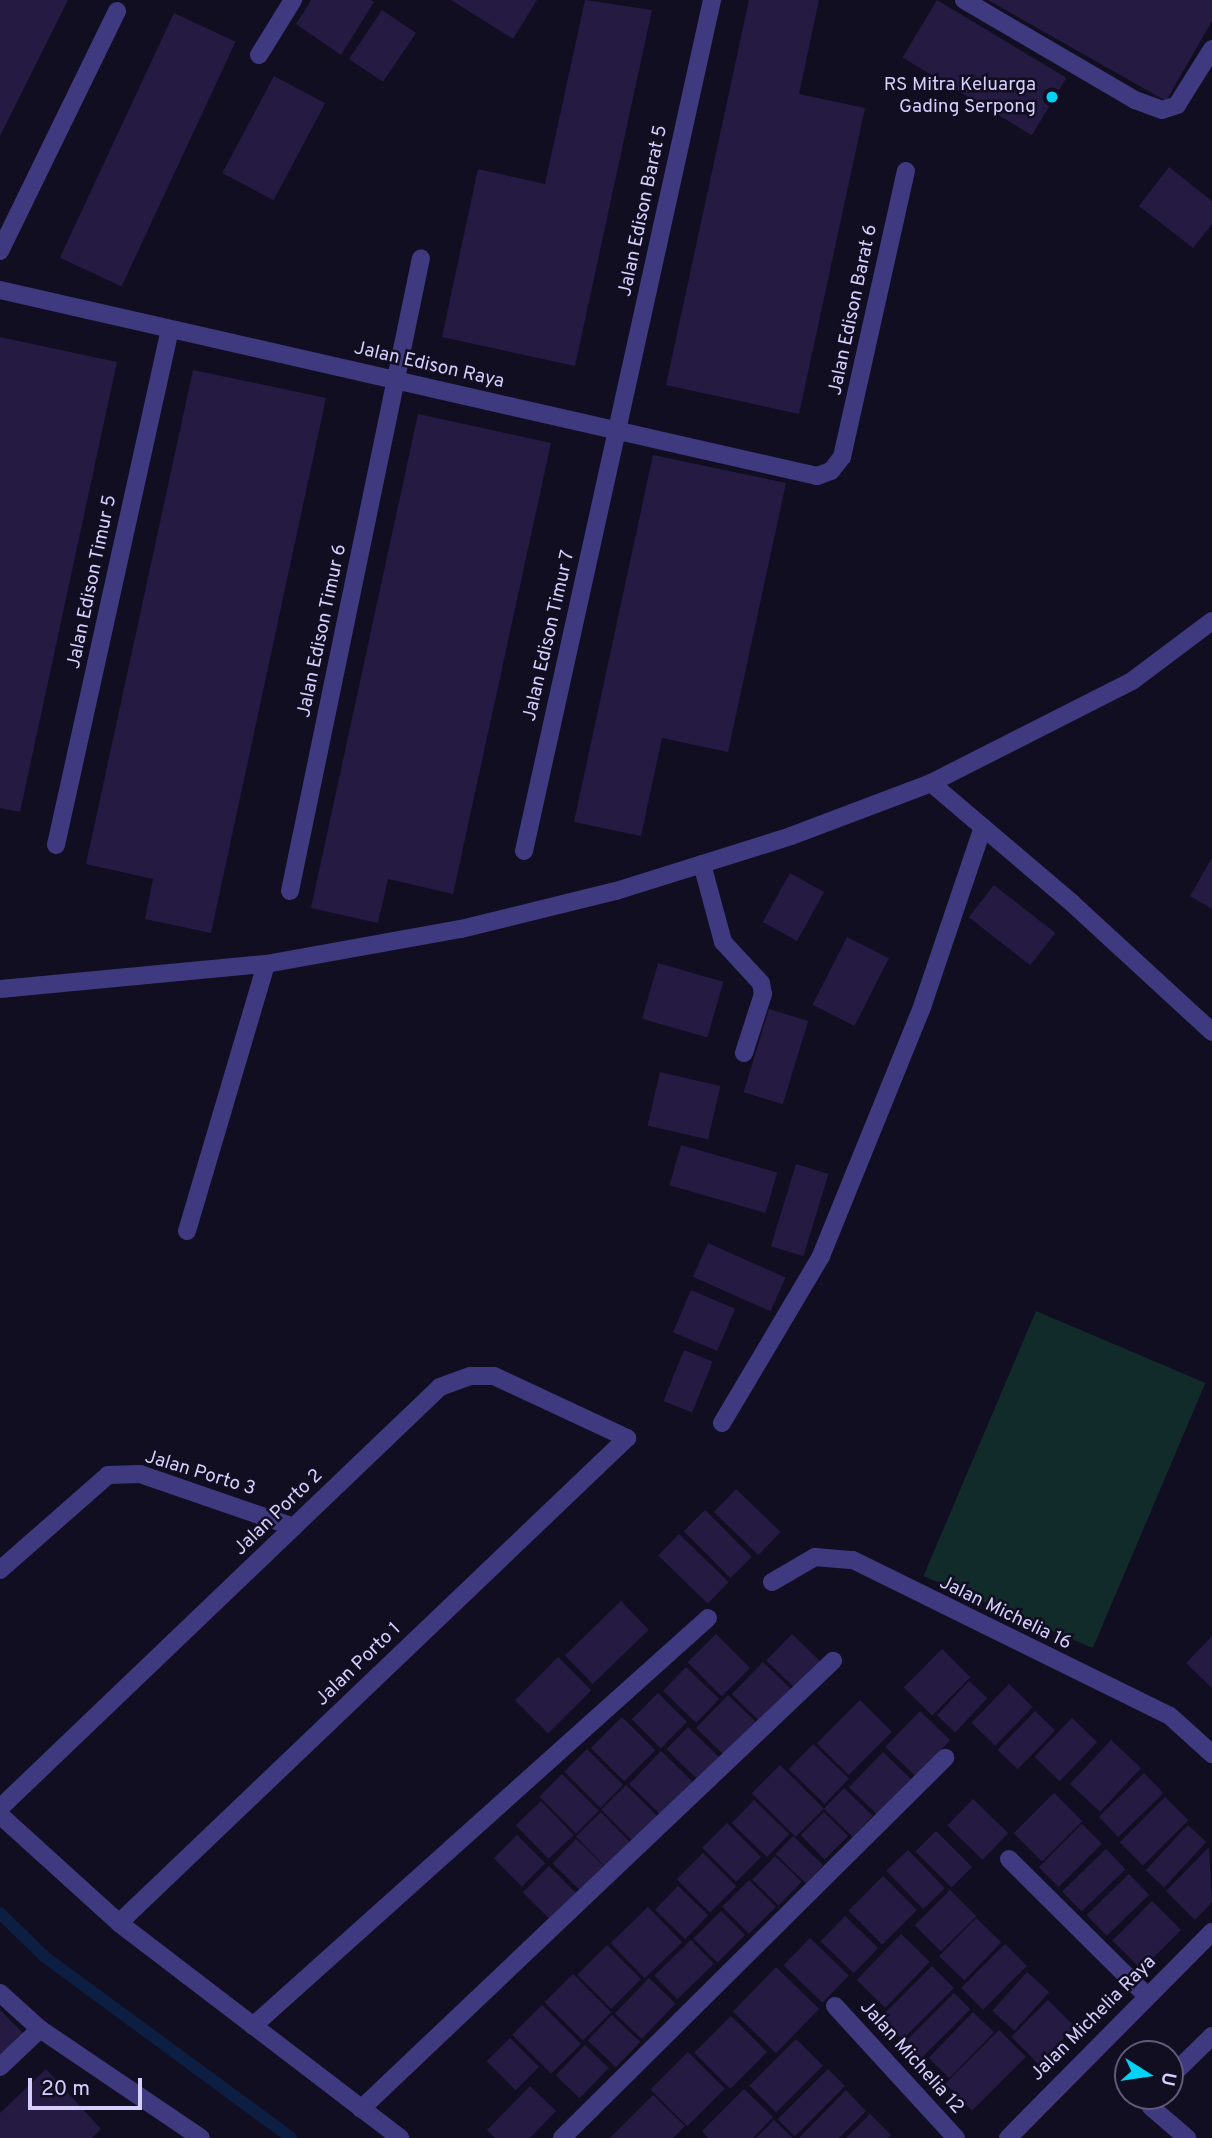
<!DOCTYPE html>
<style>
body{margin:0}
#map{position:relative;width:1212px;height:2138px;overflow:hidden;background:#120e21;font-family:Overpass,sans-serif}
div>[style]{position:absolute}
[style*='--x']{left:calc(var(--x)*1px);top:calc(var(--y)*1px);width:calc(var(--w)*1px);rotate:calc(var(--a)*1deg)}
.green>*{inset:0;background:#112b2b;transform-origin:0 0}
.stream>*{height:12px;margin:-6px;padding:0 6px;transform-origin:6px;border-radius:6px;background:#0c1e42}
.building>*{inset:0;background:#241a42;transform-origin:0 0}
.minor>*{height:18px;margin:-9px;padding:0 9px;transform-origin:9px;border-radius:9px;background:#3f3980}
.dots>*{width:19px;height:19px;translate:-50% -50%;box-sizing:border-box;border:4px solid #120e21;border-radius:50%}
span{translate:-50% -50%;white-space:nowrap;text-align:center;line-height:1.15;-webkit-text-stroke:5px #120e21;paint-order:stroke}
.poi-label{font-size:19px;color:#d6cffe}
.right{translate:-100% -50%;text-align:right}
.street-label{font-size:19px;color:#d6cffe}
.north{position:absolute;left:1114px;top:2040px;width:70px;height:70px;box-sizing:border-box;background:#120e21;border:2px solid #605b79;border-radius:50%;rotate:102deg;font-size:19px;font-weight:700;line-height:28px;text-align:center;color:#d6cffe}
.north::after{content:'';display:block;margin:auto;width:24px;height:32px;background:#04d2f5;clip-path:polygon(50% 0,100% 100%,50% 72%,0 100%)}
.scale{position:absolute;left:28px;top:2078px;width:114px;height:32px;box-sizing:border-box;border:4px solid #d6cffe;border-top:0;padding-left:9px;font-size:21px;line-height:24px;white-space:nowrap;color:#d6cffe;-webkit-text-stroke:5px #120e21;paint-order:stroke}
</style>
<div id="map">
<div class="green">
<div style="left:1036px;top:1311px;width:184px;height:288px;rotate:23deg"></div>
</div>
<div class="stream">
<div style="--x:0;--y:1913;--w:63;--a:44.4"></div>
<div style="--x:45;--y:1957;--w:305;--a:36.3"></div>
</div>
<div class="building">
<div style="clip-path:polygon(0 0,68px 0,0 136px)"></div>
<div style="clip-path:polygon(311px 0,371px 0,374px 2px,341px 55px,296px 24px)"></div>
<div style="clip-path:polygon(451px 0,537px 0,513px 39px)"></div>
<div style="clip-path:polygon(585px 0,652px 10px,575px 366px,442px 337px,478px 169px,545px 184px)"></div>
<div style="clip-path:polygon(749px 0,819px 0,799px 94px,865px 108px,799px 414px,666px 385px)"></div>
<div style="left:937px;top:0;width:151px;height:67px;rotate:31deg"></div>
<div style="clip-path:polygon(988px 0,1212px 0,1212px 21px,1166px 101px)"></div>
<div style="left:382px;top:10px;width:41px;height:59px;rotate:34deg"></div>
<div style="left:174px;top:13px;width:68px;height:270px;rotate:25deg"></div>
<div style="left:274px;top:76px;width:58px;height:110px;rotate:28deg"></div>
<div style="clip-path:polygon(1169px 167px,1212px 201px,1212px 224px,1193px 248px,1139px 206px)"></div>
<div style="clip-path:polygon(0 337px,117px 362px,20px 812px,0 808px)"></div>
<div style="clip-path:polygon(193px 370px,326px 398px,211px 933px,145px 919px,153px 879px,86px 864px)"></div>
<div style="clip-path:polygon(418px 414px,551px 443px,453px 894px,388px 879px,378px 923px,311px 908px)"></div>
<div style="clip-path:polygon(653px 455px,786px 483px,728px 752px,662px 738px,641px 836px,574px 822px)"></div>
<div style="clip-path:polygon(1212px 858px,1212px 909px,1190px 896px)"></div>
<div style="left:790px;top:873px;width:39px;height:56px;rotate:29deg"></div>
<div style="left:994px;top:885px;width:78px;height:41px;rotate:38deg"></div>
<div style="left:847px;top:937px;width:47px;height:76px;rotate:27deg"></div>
<div style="left:658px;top:963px;width:68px;height:58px;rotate:16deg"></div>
<div style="left:769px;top:1009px;width:41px;height:87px;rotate:17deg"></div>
<div style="left:660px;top:1072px;width:62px;height:55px;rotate:13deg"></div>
<div style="left:681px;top:1145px;width:100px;height:42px;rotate:16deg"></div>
<div style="left:796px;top:1164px;width:34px;height:86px;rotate:17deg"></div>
<div style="left:708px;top:1243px;width:85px;height:37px;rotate:24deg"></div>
<div style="left:691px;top:1290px;width:48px;height:46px;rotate:23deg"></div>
<div style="left:684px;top:1350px;width:31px;height:55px;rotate:22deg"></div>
<div style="left:736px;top:1489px;width:62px;height:32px;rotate:44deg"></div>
<div style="left:705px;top:1510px;width:66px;height:30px;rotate:45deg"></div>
<div style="left:679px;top:1534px;width:69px;height:30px;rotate:44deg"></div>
<div style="left:621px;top:1601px;width:40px;height:78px;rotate:46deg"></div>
<div style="left:716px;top:1634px;width:48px;height:40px;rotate:45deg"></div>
<div style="left:792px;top:1634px;width:43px;height:37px;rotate:44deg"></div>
<div style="clip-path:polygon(1212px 1636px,1212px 1688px,1186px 1663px)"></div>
<div style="left:942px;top:1649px;width:40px;height:54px;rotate:45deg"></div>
<div style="left:558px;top:1657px;width:47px;height:61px;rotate:45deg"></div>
<div style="left:763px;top:1662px;width:43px;height:45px;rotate:44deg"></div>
<div style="left:686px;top:1667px;width:46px;height:33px;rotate:44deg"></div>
<div style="left:969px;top:1681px;width:25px;height:47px;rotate:43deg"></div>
<div style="left:1009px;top:1684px;width:33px;height:54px;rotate:44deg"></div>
<div style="left:658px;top:1693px;width:41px;height:37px;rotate:45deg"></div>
<div style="left:728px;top:1695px;width:43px;height:46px;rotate:44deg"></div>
<div style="left:860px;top:1700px;width:45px;height:61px;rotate:45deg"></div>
<div style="left:920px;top:1711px;width:42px;height:50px;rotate:44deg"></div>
<div style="left:1035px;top:1711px;width:28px;height:54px;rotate:44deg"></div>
<div style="left:622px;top:1717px;width:47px;height:44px;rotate:45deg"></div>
<div style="left:1072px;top:1718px;width:35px;height:54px;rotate:44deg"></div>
<div style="left:688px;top:1727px;width:46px;height:31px;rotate:44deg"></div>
<div style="left:1111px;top:1740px;width:41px;height:60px;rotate:43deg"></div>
<div style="left:813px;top:1744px;width:50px;height:35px;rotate:44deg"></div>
<div style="left:587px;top:1749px;width:51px;height:32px;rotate:45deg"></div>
<div style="left:661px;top:1751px;width:45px;height:46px;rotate:44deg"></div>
<div style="left:883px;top:1752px;width:39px;height:49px;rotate:44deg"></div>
<div style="left:780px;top:1765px;width:62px;height:40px;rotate:45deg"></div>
<div style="left:1144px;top:1773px;width:28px;height:63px;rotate:46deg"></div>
<div style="left:562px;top:1774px;width:52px;height:32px;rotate:45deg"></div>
<div style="left:626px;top:1785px;width:45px;height:35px;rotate:45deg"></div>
<div style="left:844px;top:1788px;width:40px;height:29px;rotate:44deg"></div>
<div style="left:1054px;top:1793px;width:40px;height:57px;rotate:45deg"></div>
<div style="left:1165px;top:1797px;width:33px;height:64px;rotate:45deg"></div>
<div style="left:973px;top:1799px;width:49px;height:37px;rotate:44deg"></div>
<div style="left:754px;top:1800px;width:49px;height:32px;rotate:44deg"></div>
<div style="left:541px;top:1801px;width:47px;height:35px;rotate:46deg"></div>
<div style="left:601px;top:1812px;width:42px;height:35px;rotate:46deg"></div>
<div style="left:824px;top:1812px;width:34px;height:33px;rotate:45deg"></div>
<div style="left:727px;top:1823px;width:48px;height:35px;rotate:45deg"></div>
<div style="left:1082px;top:1824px;width:28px;height:61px;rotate:45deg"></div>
<div style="left:1188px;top:1825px;width:25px;height:62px;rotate:43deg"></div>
<div style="left:936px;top:1831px;width:51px;height:29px;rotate:45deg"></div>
<div style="left:517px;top:1835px;width:40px;height:33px;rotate:45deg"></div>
<div style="left:793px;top:1836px;width:42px;height:25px;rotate:44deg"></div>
<div style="left:576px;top:1839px;width:40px;height:34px;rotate:44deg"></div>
<div style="clip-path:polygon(1209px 1847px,1212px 1902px,1195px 1920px,1166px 1891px)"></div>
<div style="left:1106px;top:1849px;width:28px;height:61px;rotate:46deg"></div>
<div style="left:908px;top:1850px;width:53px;height:30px;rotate:46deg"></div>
<div style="left:703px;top:1853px;width:47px;height:37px;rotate:45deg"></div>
<div style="left:775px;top:1856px;width:37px;height:33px;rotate:44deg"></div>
<div style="left:549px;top:1866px;width:38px;height:37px;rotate:45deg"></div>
<div style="left:1129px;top:1874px;width:29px;height:59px;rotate:46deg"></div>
<div style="left:883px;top:1876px;width:48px;height:49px;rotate:45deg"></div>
<div style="left:749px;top:1880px;width:38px;height:38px;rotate:45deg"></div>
<div style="left:678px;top:1886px;width:42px;height:33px;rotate:44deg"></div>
<div style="left:950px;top:1890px;width:37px;height:50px;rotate:45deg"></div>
<div style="left:1152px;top:1901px;width:41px;height:56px;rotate:45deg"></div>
<div style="left:648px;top:1907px;width:49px;height:52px;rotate:46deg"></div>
<div style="left:721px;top:1911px;width:34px;height:39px;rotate:45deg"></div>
<div style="left:845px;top:1916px;width:46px;height:35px;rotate:44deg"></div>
<div style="left:976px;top:1918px;width:35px;height:53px;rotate:44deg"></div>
<div style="left:901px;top:1934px;width:40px;height:64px;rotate:44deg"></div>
<div style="left:810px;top:1938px;width:54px;height:38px;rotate:44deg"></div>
<div style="left:691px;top:1940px;width:33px;height:51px;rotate:46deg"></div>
<div style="left:1005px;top:1944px;width:31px;height:62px;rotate:45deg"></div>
<div style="left:607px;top:1945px;width:48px;height:42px;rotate:45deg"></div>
<div style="left:932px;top:1966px;width:31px;height:73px;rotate:45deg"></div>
<div style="left:776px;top:1967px;width:60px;height:62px;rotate:44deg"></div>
<div style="left:1027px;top:1972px;width:30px;height:52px;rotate:42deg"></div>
<div style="left:573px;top:1974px;width:54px;height:40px;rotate:45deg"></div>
<div style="left:649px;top:1978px;width:37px;height:49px;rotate:44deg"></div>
<div style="left:954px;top:1993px;width:23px;height:69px;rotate:45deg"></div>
<div style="left:1048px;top:2000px;width:38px;height:52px;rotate:45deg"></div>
<div style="left:542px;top:2005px;width:55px;height:42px;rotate:45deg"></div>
<div style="clip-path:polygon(0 2010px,24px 2034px,0 2057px)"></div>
<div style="left:973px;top:2012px;width:29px;height:64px;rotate:44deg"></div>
<div style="left:612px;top:2015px;width:39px;height:35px;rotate:44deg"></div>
<div style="left:731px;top:2016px;width:51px;height:52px;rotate:45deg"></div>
<div style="left:999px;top:2030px;width:38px;height:76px;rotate:45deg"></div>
<div style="left:510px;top:2038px;width:41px;height:33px;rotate:45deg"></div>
<div style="left:796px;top:2039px;width:38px;height:66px;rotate:45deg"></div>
<div style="left:585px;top:2045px;width:33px;height:42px;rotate:44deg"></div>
<div style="left:688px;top:2052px;width:52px;height:53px;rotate:45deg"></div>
<div style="clip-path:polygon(46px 2069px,101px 2129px,92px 2138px,0 2138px,0 2113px)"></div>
<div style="left:828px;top:2069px;width:24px;height:71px;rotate:45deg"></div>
<div style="clip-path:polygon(530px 2086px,556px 2111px,530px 2138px,495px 2138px,487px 2130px)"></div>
<div style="clip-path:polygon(744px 2089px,773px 2117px,753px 2138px,708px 2138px,702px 2131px)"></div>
<div style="clip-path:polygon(846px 2090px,866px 2111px,839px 2138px,799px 2138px)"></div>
<div style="clip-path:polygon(653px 2095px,685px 2126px,673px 2138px,610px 2138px)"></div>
<div style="clip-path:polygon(870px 2114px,891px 2135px,888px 2138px,846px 2138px)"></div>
<div style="clip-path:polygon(774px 2120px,793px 2138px,756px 2138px)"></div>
</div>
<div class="minor">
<div style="--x:964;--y:0;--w:198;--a:30.3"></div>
<div style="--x:1135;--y:100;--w:29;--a:20"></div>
<div style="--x:1162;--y:110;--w:16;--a:-18"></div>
<div style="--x:1177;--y:105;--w:66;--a:-58"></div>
<div style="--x:259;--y:55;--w:65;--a:-58.3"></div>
<div style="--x:0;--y:251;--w:267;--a:-64"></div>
<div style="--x:0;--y:290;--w:838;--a:12.83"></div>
<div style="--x:817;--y:476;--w:15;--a:-20"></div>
<div style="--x:831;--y:471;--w:18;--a:-52"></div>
<div style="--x:842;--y:457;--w:293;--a:-77.4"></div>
<div style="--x:931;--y:783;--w:187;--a:40.4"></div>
<div style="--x:1073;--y:904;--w:189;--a:42.6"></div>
<div style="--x:56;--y:845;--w:528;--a:-77.54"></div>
<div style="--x:524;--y:851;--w:872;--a:-77.54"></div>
<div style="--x:702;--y:864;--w:81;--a:74.9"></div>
<div style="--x:723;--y:942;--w:56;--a:47.2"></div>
<div style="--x:761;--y:983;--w:11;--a:80"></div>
<div style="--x:763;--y:994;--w:62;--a:107.9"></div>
<div style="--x:290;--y:891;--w:646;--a:-78.31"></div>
<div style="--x:0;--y:989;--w:267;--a:-5.4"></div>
<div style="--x:266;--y:964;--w:198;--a:-10.2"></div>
<div style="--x:461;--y:929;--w:160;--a:-13.8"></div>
<div style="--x:616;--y:891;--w:183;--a:-17.4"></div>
<div style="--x:791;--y:836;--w:150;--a:-20.7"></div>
<div style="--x:931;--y:783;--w:225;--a:-26.9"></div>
<div style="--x:1132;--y:681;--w:100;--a:-36.9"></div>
<div style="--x:187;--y:1231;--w:278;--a:-73.5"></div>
<div style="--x:722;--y:1423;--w:194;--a:-59.3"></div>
<div style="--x:821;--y:1256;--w:269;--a:-67.9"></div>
<div style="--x:922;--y:1007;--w:190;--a:-71.3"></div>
<div style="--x:0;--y:1570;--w:144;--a:-41.3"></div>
<div style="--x:108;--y:1475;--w:32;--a:-2"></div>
<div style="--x:140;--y:1474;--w:163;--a:19"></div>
<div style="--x:772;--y:1582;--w:50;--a:-30.2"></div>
<div style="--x:815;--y:1557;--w:38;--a:5"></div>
<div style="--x:853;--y:1560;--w:353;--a:26.2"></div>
<div style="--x:1170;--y:1716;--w:57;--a:42.1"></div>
<div style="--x:0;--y:1808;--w:609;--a:-43.74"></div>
<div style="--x:440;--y:1387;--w:32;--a:-20"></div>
<div style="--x:470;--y:1376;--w:24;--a:0"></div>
<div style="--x:494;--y:1376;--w:147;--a:25"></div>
<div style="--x:627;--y:1438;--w:702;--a:136.33"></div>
<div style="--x:0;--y:1815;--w:161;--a:42.2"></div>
<div style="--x:119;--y:1923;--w:354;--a:37.4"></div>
<div style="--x:1009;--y:1859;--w:193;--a:44.8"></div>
<div style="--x:0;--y:1993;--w:54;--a:42"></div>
<div style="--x:40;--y:2029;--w:194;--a:34.1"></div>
<div style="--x:835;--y:2006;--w:179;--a:47.5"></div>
<div style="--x:253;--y:2026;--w:611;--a:-41.88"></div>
<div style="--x:0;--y:2067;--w:55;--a:-43.5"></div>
<div style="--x:1170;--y:2077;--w:59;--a:-44.3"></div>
<div style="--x:1153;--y:2096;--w:11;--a:100"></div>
<div style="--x:1151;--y:2107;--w:48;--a:40.7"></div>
<div style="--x:361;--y:2109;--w:651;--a:-43.51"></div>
<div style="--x:562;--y:2138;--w:540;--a:-44.77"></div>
<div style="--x:1008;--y:2138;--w:290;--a:-45.3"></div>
</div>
<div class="dots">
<div style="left:1052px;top:97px;background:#04d2f5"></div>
</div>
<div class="poi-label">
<span class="right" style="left:1036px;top:97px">RS Mitra Keluarga<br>Gading Serpong</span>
</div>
<div class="street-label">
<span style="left:644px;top:211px;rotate:-78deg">Jalan Edison Barat 5</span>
<span style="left:854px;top:310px;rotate:-78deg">Jalan Edison Barat 6</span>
<span style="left:429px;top:366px;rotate:13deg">Jalan Edison Raya</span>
<span style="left:93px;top:582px;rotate:-78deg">Jalan Edison Timur 5</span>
<span style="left:323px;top:631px;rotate:-78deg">Jalan Edison Timur 6</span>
<span style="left:550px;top:636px;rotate:-77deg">Jalan Edison Timur 7</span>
<span style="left:200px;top:1474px;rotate:17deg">Jalan Porto 3</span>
<span style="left:279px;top:1513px;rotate:-44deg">Jalan Porto 2</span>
<span style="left:1005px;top:1614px;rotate:26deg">Jalan Michelia 16</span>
<span style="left:359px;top:1665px;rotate:-44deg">Jalan Porto 1</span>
<span style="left:1094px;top:2019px;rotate:-45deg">Jalan Michelia Raya</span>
<span style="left:911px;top:2058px;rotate:48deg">Jalan Michelia 12</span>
</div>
<div class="north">U</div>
<div class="scale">20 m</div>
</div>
